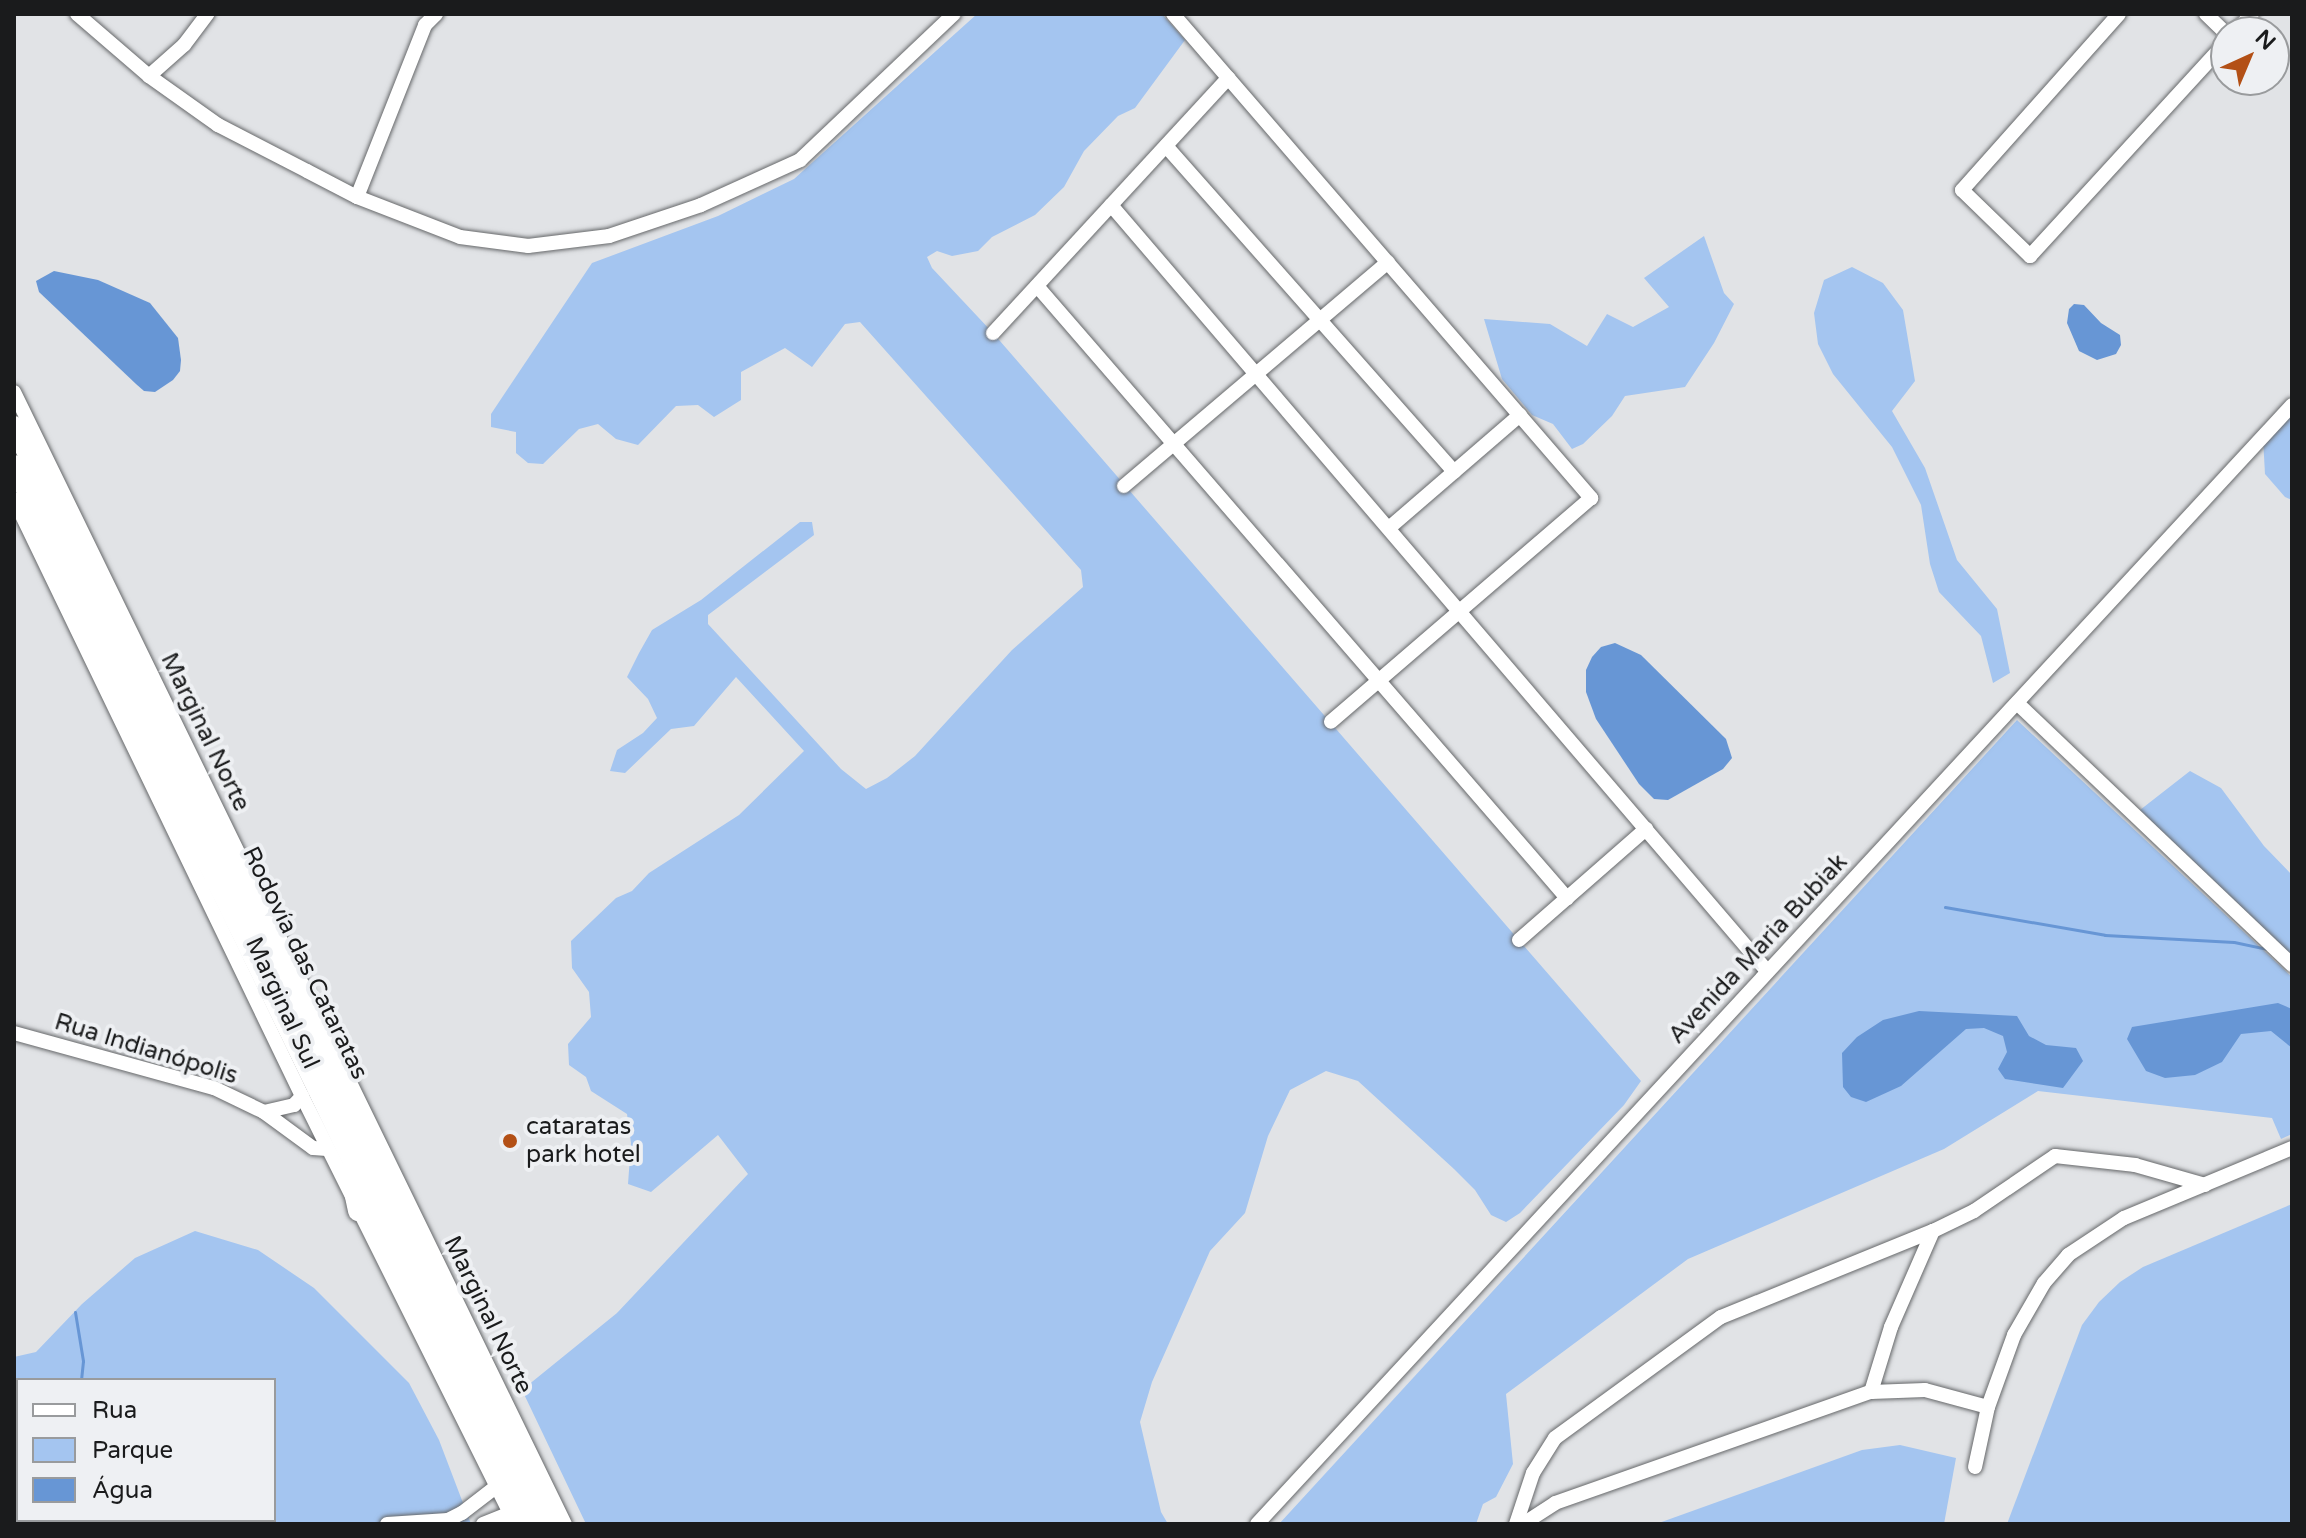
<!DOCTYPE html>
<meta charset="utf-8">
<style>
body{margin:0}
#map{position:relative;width:2306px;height:1538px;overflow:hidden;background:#e1e3e6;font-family:"Varela Round",sans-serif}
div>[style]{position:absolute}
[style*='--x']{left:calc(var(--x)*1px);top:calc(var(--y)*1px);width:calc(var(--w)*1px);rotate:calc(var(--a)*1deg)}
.green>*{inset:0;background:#a4c5f0}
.water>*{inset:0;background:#6796d5}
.stream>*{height:3px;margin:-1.5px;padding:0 1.5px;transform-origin:1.5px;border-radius:1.5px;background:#6796d5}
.roads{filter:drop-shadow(0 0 2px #66686a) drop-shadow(0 0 2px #66686a)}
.minor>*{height:14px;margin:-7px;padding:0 7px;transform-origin:7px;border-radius:7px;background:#fff}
.highway>*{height:20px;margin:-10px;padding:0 10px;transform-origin:10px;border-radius:10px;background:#fff}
.dots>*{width:22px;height:22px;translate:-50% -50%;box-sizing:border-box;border:4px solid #eef0f3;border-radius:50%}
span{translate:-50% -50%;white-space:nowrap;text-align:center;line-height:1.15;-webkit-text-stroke:8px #eef0f3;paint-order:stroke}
.street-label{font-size:24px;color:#1a1b1c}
.poi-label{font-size:24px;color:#1a1b1c}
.left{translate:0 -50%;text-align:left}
.frame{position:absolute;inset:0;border:16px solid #1a1b1c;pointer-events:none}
.legend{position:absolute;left:16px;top:1378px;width:260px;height:144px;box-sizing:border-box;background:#eef0f3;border:2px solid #999b9d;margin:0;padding:10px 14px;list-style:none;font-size:24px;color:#1a1b1c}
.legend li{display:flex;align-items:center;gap:16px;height:40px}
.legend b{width:40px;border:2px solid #999b9d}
.north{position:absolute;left:2210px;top:16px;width:80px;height:80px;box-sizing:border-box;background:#eef0f3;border:2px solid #999b9d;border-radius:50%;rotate:44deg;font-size:22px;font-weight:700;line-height:32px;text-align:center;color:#1a1b1c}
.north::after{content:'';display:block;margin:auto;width:28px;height:36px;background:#b35016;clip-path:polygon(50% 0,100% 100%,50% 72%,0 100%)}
</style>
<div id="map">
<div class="green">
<div style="clip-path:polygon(977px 14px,1162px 14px,1185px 40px,1135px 108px,1118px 116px,1084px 151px,1064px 187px,1035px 215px,992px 237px,978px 251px,952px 256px,937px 251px,927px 257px,932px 268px,993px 333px,1641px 1081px,1624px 1105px,1520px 1213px,1506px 1222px,1491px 1215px,1475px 1190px,1454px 1169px,1358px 1081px,1326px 1071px,1290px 1090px,1268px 1136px,1245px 1213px,1210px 1251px,1152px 1382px,1140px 1422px,1161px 1512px,1168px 1524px,586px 1524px,522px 1390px,617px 1313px,748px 1174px,718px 1135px,651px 1192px,628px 1184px,631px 1143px,627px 1114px,591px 1091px,586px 1077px,569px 1065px,568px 1044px,591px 1017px,589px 992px,572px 968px,571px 941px,616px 898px,632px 891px,649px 873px,739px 815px,804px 751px,736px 677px,694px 726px,671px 729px,625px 773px,610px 771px,617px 750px,643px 733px,657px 718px,648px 699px,627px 677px,639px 653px,652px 630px,701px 600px,800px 522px,812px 522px,814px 535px,708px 615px,708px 624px,841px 769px,866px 789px,887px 778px,915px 756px,1012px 650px,1083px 587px,1081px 570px,860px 322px,845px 324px,812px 367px,785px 348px,741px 372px,741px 400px,714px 417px,698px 405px,676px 406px,638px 445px,616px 439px,598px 424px,579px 429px,543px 464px,528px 463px,516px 453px,516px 432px,491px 427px,491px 414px,592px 263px,718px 216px,794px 179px)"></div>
<div style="clip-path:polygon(1704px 236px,1724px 293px,1734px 304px,1714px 343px,1685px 387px,1625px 396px,1612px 416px,1583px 444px,1572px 449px,1553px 424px,1532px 415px,1502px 379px,1484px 319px,1550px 324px,1587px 346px,1607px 314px,1633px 327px,1669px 307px,1644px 278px)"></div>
<div style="clip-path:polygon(1852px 267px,1883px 283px,1903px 310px,1915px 381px,1892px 411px,1925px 468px,1957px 560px,1997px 609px,2010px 673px,1993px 683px,1981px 636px,1939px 592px,1930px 564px,1921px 505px,1892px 447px,1833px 374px,1818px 344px,1814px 313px,1824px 280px)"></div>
<div style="clip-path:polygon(2292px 401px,2292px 500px,2285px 497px,2265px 474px,2263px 438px)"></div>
<div style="clip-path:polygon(2017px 720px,2292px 977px,2292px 1134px,2281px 1139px,2272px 1118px,2038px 1091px,1944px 1149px,1688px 1259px,1506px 1394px,1513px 1464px,1496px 1497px,1483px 1504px,1476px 1524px,1279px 1524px)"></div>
<div style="clip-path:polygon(2190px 771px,2221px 788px,2264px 846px,2292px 875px,2292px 949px,2289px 953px,2140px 810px)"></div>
<div style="clip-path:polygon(2292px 1204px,2292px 1524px,2007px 1524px,2082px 1325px,2099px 1302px,2120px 1282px,2143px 1267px)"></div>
<div style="clip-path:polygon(evenodd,195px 1231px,258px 1250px,314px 1288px,409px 1383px,439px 1440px,471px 1524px,14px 1524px,14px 1357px,36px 1352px,82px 1304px,135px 1258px,195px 1231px,18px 1380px,274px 1380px,274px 1520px,18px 1520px,18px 1380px)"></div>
<div style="clip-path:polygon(1900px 1445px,1956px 1458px,1944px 1524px,1656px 1524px,1862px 1450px)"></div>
</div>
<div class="water">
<div style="clip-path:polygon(54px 271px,98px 280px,150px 303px,178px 338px,181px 360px,180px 371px,173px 380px,155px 392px,144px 391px,136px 384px,39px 292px,36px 281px)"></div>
<div style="clip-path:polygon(2074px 304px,2084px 305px,2101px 323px,2120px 335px,2121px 345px,2116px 354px,2097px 360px,2079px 351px,2067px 323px,2069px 309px)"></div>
<div style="clip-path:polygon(1615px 643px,1641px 655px,1726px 739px,1732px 758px,1723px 769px,1668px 800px,1654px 799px,1639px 784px,1596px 719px,1586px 692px,1586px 670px,1592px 657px,1601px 647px)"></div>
<div style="clip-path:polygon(2278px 1003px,2292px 1009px,2292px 1048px,2271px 1031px,2241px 1034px,2222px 1062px,2195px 1075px,2165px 1078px,2146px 1071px,2127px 1039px,2132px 1027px)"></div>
<div style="clip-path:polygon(1919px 1011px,2017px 1016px,2029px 1036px,2046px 1045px,2076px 1048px,2083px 1061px,2063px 1088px,2005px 1079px,1998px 1069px,2007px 1052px,2003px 1036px,1984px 1028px,1966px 1029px,1901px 1086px,1866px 1102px,1851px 1097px,1843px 1087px,1842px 1053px,1857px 1037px,1883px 1020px)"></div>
</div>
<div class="stream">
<div style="--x:1945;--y:907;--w:162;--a:9.9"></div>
<div style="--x:2105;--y:935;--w:129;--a:3.1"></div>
<div style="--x:2234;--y:942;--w:33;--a:12"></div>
<div style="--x:75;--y:1312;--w:50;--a:80.7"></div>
<div style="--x:83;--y:1361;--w:19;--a:96"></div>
<div style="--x:19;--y:1524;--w:5;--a:-53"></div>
</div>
<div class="roads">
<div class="minor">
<div style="--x:77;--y:14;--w:95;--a:40.7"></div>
<div style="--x:149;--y:76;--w:85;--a:35.4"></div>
<div style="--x:218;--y:125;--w:100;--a:27.3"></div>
<div style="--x:307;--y:171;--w:56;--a:27.5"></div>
<div style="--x:357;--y:197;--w:110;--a:21.2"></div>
<div style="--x:460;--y:237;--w:69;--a:7.5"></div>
<div style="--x:528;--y:246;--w:82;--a:-7"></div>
<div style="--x:609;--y:236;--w:97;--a:-18.6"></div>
<div style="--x:701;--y:205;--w:109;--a:-24.4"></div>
<div style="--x:800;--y:160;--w:212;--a:-43.5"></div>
<div style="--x:1173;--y:14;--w:640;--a:49.18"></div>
<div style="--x:1591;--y:498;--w:343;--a:139.3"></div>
<div style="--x:2119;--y:14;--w:236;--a:131.7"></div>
<div style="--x:1962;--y:190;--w:95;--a:44.1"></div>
<div style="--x:2030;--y:256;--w:290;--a:-47.5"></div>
<div style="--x:2206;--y:14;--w:28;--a:44"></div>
<div style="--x:2235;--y:32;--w:25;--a:-47"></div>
<div style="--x:149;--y:76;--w:47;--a:-41.5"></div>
<div style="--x:184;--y:45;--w:39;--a:-53"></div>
<div style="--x:1166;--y:146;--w:435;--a:48.5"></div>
<div style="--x:357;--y:197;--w:185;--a:-68.4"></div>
<div style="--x:425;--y:25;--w:16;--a:-45"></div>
<div style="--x:1111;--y:205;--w:1009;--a:49.42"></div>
<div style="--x:1037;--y:286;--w:810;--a:49.11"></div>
<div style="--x:993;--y:333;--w:347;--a:-47.3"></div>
<div style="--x:14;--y:392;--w:1259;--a:64.05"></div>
<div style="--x:1124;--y:486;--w:346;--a:-40.3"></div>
<div style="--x:14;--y:499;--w:663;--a:64.25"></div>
<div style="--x:302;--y:1096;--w:478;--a:63.5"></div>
<div style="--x:1389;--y:528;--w:173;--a:-40.8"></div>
<div style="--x:2017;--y:703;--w:380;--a:43.6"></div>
<div style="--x:1519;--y:940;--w:169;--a:-41.2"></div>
<div style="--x:14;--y:1033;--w:207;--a:15.4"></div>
<div style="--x:214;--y:1088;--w:55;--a:25.6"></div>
<div style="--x:264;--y:1112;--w:61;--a:36.3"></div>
<div style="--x:313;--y:1148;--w:14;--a:4"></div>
<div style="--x:264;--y:1112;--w:31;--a:-13"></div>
<div style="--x:294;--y:1105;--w:12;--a:-48"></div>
<div style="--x:1871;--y:1392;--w:68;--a:-72.9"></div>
<div style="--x:1891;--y:1327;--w:105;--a:-66.4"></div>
<div style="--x:1975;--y:1467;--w:61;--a:-77.8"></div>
<div style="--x:1988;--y:1407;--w:77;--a:-70.1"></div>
<div style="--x:2014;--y:1335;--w:60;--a:-60"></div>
<div style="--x:2044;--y:1283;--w:37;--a:-49"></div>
<div style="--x:2068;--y:1255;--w:67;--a:-33.5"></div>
<div style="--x:2124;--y:1218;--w:182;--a:-22.6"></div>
<div style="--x:387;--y:1524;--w:61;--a:-3.8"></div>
<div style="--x:448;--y:1520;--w:16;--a:-27"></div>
<div style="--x:462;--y:1513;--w:44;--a:-37.6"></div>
<div style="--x:483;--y:1524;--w:29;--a:-22"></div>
<div style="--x:1257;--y:1524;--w:1524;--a:-47.23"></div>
<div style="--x:1516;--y:1524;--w:54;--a:-71.6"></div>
<div style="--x:1533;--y:1473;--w:41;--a:-57.8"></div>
<div style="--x:1555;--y:1438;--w:205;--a:-36.1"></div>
<div style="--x:1721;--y:1317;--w:229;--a:-22.1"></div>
<div style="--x:1933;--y:1231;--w:46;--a:-26"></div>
<div style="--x:1974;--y:1211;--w:98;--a:-34.2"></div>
<div style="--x:2055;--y:1156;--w:81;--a:6.4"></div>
<div style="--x:2135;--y:1165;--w:73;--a:15.9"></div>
<div style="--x:1523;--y:1524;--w:38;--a:-33"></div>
<div style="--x:1555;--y:1503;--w:335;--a:-19.4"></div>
<div style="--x:1871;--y:1392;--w:54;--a:-2.1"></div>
<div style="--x:1925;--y:1390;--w:65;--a:15.1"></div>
</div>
<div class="highway">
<div style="--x:14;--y:426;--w:1221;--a:64.06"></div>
<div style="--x:14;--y:465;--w:1178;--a:64.07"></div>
<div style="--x:350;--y:1173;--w:39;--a:78"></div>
</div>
</div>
<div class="dots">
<div style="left:510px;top:1141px;background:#b35016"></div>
</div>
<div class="street-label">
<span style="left:205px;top:732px;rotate:64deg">Marginal Norte</span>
<span style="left:1758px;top:949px;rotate:-47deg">Avenida Maria Bubiak</span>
<span style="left:305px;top:963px;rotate:64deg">Rodovía das Cataratas</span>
<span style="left:282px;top:1003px;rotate:65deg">Marginal Sul</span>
<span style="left:146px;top:1049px;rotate:17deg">Rua Indianópolis</span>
<span style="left:488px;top:1315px;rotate:64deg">Marginal Norte</span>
</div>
<div class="poi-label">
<span class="left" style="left:526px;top:1141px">cataratas<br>park hotel</span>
</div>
<div class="frame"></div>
<ul class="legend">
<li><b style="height:10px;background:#fff"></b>Rua</li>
<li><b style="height:22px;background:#a4c5f0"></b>Parque</li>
<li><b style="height:22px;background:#6796d5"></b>Água</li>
</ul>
<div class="north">N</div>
</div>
